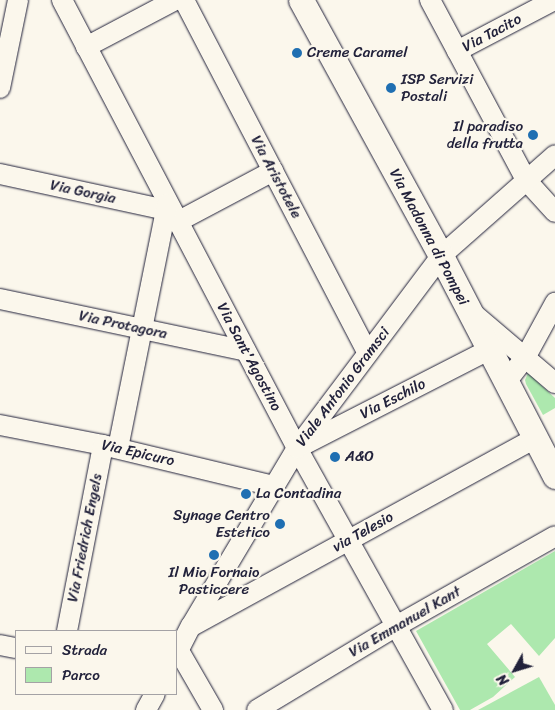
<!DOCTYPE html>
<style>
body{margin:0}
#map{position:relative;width:555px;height:710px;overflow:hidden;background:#fbf7ec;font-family:Sriracha,sans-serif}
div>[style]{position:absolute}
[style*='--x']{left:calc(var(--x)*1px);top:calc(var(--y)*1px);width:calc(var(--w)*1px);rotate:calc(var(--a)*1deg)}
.green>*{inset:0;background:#ade8ae}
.roads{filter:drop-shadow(0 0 1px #22223b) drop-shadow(0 0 1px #22223b)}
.minor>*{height:20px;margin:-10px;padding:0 10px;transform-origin:10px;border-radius:10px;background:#fbf7ec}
.tertiary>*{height:25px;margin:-12.5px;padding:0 12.5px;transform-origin:12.5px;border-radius:12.5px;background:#fbf7ec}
.dots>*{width:14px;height:14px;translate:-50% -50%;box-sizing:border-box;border:2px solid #fbf7ec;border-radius:50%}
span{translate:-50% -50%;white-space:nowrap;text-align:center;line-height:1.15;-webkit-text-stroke:4.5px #fbf7ec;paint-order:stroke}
.street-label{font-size:15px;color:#22223b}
.poi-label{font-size:15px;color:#22223b}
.left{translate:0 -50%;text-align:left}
.right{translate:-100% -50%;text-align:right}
.legend{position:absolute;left:15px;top:630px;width:162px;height:65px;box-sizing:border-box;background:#fbf7ec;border:1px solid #a4a2a5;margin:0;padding:6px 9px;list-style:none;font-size:15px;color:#22223b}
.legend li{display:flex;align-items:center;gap:10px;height:25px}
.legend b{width:25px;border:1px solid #a4a2a5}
.north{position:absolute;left:490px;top:645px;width:50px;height:50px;-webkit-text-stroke:4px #fbf7ec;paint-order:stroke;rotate:231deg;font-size:14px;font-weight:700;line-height:20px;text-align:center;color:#22223b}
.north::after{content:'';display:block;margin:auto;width:18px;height:22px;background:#22223b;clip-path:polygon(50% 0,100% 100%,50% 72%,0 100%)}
</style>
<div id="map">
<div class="green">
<div style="clip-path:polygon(528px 373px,555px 398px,555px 408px,543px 415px,526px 384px,525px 380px)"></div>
<div style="clip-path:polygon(555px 551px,555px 638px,539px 656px,511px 624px,487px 644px,515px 677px,493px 697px,470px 710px,460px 710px,416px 631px)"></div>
<div style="clip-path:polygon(539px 677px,555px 705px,555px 710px,478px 710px)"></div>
</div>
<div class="roads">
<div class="minor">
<div style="--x:62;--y:0;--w:506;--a:62.32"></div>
<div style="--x:297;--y:448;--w:300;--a:60.9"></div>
<div style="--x:184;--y:0;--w:398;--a:62.5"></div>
<div style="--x:430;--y:0;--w:204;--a:61.9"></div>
<div style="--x:526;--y:180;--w:43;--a:47.8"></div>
<div style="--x:86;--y:47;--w:101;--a:-27.8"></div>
<div style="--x:457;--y:51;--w:110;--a:-27.7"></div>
<div style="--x:0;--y:88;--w:90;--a:-78.4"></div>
<div style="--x:0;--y:174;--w:170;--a:12.2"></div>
<div style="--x:177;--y:222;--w:109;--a:-28"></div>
<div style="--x:0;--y:299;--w:251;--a:11.9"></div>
<div style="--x:475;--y:315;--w:105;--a:40.4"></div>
<div style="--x:506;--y:382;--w:31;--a:-52"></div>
<div style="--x:525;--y:358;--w:63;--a:-61.4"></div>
<div style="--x:0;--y:425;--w:105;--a:11"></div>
<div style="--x:103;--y:445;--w:176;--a:13.5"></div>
<div style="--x:301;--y:446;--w:211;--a:-27.1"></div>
<div style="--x:118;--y:448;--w:249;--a:-78.6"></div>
<div style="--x:192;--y:626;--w:391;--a:-28.7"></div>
<div style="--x:67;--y:631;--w:189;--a:-79"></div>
<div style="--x:0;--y:645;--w:16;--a:11"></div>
<div style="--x:179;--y:651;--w:68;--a:60"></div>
<div style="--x:176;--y:655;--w:33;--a:-63"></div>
<div style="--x:191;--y:626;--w:207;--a:-59.2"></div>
<div style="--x:297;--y:448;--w:240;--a:-53.1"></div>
<div style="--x:441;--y:256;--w:152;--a:-41.5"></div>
<div style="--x:146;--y:710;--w:18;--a:-61"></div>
<div style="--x:257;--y:710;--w:165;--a:-31.1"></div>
<div style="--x:398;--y:625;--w:180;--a:-29.5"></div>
</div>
<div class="tertiary">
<div style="--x:301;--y:0;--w:292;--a:61.3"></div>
<div style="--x:441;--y:256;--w:248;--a:62.6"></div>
</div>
</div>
<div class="dots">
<div style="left:297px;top:53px;background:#1f6fb2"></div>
<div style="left:391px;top:88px;background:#1f6fb2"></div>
<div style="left:533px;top:135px;background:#1f6fb2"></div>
<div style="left:335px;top:457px;background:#1f6fb2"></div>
<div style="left:246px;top:494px;background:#1f6fb2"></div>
<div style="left:280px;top:524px;background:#1f6fb2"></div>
<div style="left:214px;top:555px;background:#1f6fb2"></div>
</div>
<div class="street-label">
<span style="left:492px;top:33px;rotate:-28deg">Via Tacito</span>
<span style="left:276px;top:177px;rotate:62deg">Via Aristotele</span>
<span style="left:83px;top:192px;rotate:12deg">Via Gorgia</span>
<span style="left:429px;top:237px;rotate:62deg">Via Madonna di Pompei</span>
<span style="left:123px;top:325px;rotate:12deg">Via Protagora</span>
<span style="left:249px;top:357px;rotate:62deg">Via Sant'Agostino</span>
<span style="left:343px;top:387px;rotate:-53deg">Viale Antonio Gramsci</span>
<span style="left:393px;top:399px;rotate:-27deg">Via Eschilo</span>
<span style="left:138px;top:453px;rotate:13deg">Via Epicuro</span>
<span style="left:363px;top:532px;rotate:-29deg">via Telesio</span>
<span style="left:85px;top:538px;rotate:-79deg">Via Friedrich Engels</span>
<span style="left:405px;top:622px;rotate:-30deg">Via Emmanuel Kant</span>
</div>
<div class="poi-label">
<span class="left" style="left:307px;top:53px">Creme Caramel</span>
<span class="left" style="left:401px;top:88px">ISP Servizi<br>Postali</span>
<span class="right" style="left:523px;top:135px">Il paradiso<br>della frutta</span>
<span class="left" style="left:345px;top:457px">A&amp;O</span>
<span class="left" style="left:256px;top:494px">La Contadina</span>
<span class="right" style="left:270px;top:524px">Synage Centro<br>Estetico</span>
<span style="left:214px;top:581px">Il Mio Fornaio<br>Pasticcere</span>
</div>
<ul class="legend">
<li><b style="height:6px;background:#fbf7ec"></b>Strada</li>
<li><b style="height:14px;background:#ade8ae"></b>Parco</li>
</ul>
<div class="north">N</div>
</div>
